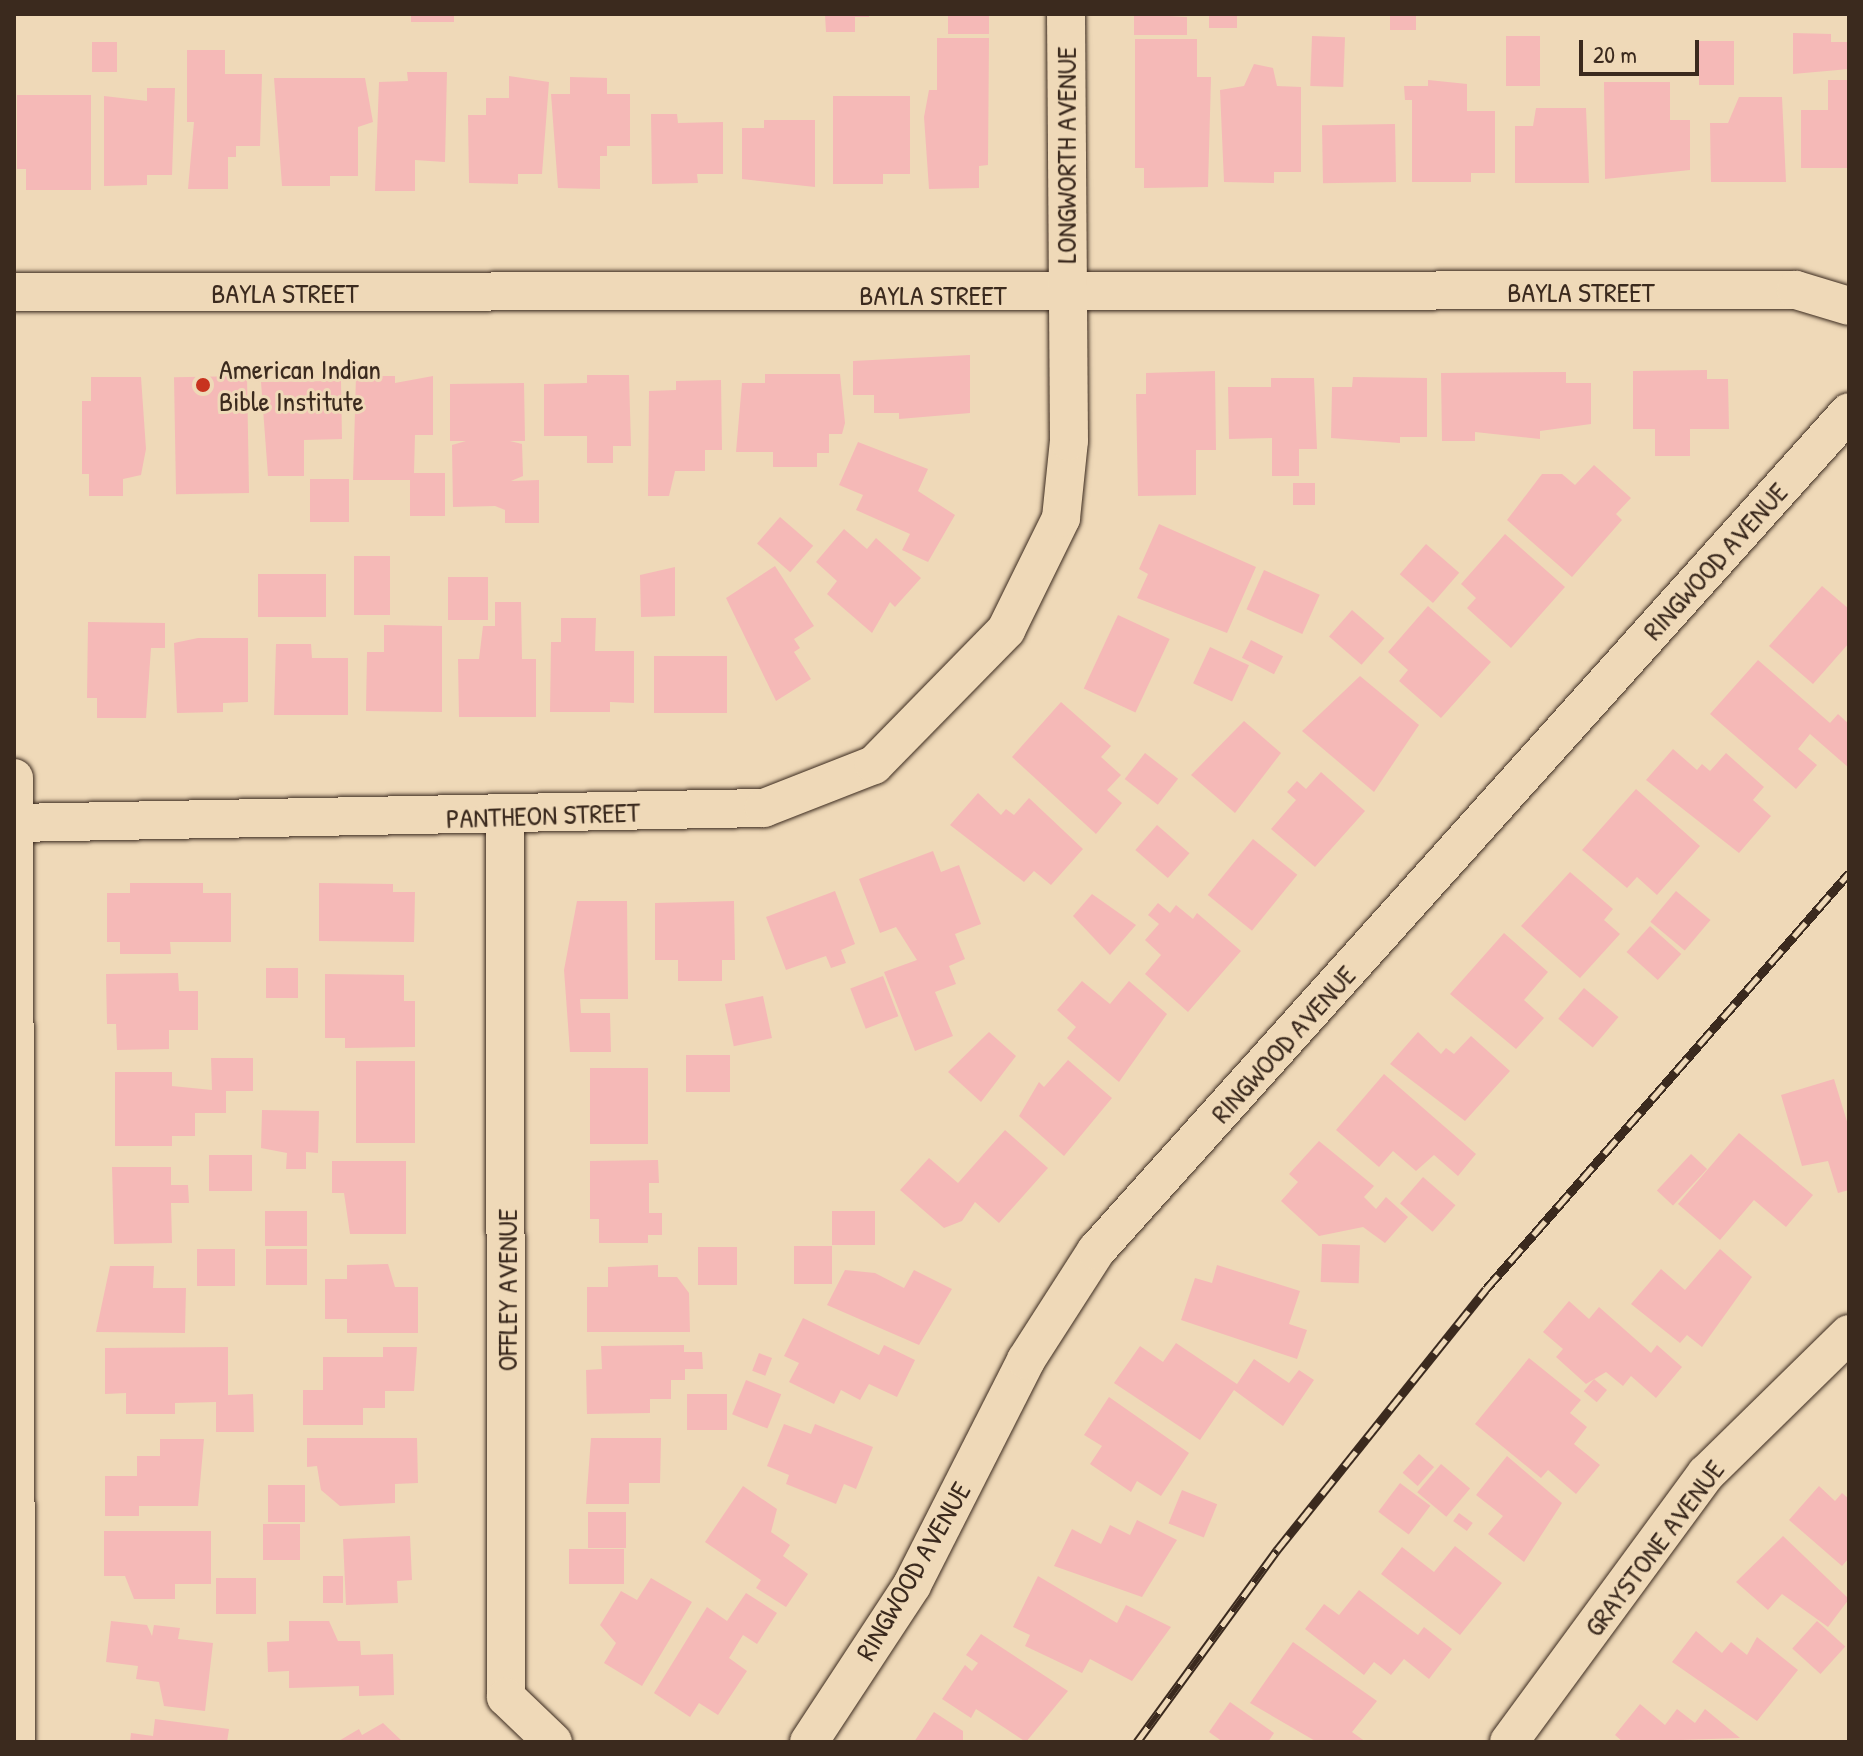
<!DOCTYPE html>
<style>
body{margin:0}
#map{position:relative;width:1863px;height:1756px;overflow:hidden;background:#efd9b8;font-family:"Patrick Hand",sans-serif}
div>[style]{position:absolute}
[style*='--x']{left:calc(var(--x)*1px);top:calc(var(--y)*1px);width:calc(var(--w)*1px);rotate:calc(var(--a)*1deg)}
.building>*{inset:0;background:#f5b9b7;transform-origin:0 0}
.roads{filter:drop-shadow(0 0 2px #3b2a1e) drop-shadow(0 0 2px #3b2a1e)}
.street>*{height:38px;margin:-19px;padding:0 19px;transform-origin:19px;border-radius:19px;background:#efd9b8}
.rail>*{height:9px;margin-top:-4.5px;transform-origin:0;background:repeating-linear-gradient(90deg,#efd9b8 0 18px,#3b2a1e 0 36px);box-sizing:border-box;border-block:2px solid #3b2a1e}
.dots>*{width:22px;height:22px;translate:-50% -50%;box-sizing:border-box;border:4px solid #efd9b8;border-radius:50%}
span{translate:-50% -50%;white-space:nowrap;text-align:center;line-height:1.15;-webkit-text-stroke:6px #efd9b8;paint-order:stroke}
.street-label{font-size:28px;color:#3b2a1e}
.poi-label{font-size:28px;color:#3b2a1e}
.left{translate:0 -50%;text-align:left}
.frame{position:absolute;inset:0;border:16px solid #3b2a1e;pointer-events:none}
.scale{position:absolute;left:1579px;top:40px;width:120px;height:36px;box-sizing:border-box;border:4px solid #3b2a1e;border-top:0;padding-left:10px;font-size:24px;line-height:28px;white-space:nowrap;color:#3b2a1e;-webkit-text-stroke:6px #efd9b8;paint-order:stroke}
</style>
<div id="map">
<div class="building">
<div style="left:411px;top:14px;width:43px;height:8px"></div>
<div style="clip-path:polygon(825px 14px,869px 14px,869px 17px,855px 17px,855px 32px,826px 32px)"></div>
<div style="left:948px;top:14px;width:41px;height:20px"></div>
<div style="clip-path:polygon(1134px 14px,1187px 17px,1187px 35px,1134px 35px)"></div>
<div style="left:1209px;top:14px;width:28px;height:14px"></div>
<div style="left:1390px;top:14px;width:26px;height:16px"></div>
<div style="clip-path:polygon(1793px 33px,1831px 34px,1831px 42px,1849px 42px,1849px 69px,1793px 74px)"></div>
<div style="left:1312px;top:36px;width:33px;height:50px;rotate:2deg"></div>
<div style="left:1506px;top:36px;width:34px;height:50px"></div>
<div style="clip-path:polygon(937px 38px,989px 38px,988px 165px,979px 166px,979px 188px,929px 189px,924px 117px,929px 90px,937px 90px)"></div>
<div style="clip-path:polygon(1135px 39px,1197px 39px,1197px 77px,1211px 77px,1208px 187px,1144px 188px,1144px 168px,1135px 168px)"></div>
<div style="left:1699px;top:41px;width:35px;height:44px"></div>
<div style="left:92px;top:42px;width:25px;height:30px"></div>
<div style="clip-path:polygon(187px 50px,225px 50px,225px 74px,262px 74px,260px 146px,236px 146px,236px 157px,228px 157px,228px 189px,188px 189px,194px 122px,187px 122px)"></div>
<div style="clip-path:polygon(1254px 64px,1273px 68px,1277px 86px,1301px 87px,1301px 172px,1274px 172px,1274px 183px,1224px 182px,1220px 90px,1244px 86px)"></div>
<div style="clip-path:polygon(407px 72px,447px 72px,445px 162px,415px 160px,415px 191px,375px 191px,379px 82px,408px 81px)"></div>
<div style="clip-path:polygon(509px 76px,549px 82px,542px 174px,518px 174px,518px 184px,469px 183px,468px 115px,486px 115px,486px 98px,509px 98px)"></div>
<div style="clip-path:polygon(570px 77px,607px 78px,607px 94px,630px 94px,630px 146px,607px 146px,607px 156px,600px 156px,600px 189px,558px 188px,551px 94px,570px 94px)"></div>
<div style="clip-path:polygon(274px 78px,365px 78px,373px 122px,358px 127px,358px 176px,330px 176px,330px 186px,282px 186px)"></div>
<div style="clip-path:polygon(1428px 80px,1467px 84px,1467px 111px,1495px 111px,1495px 173px,1471px 173px,1471px 182px,1412px 182px,1412px 100px,1405px 100px,1404px 86px,1428px 86px)"></div>
<div style="clip-path:polygon(1828px 80px,1849px 80px,1849px 168px,1801px 168px,1801px 110px,1828px 110px)"></div>
<div style="clip-path:polygon(1604px 82px,1670px 82px,1670px 120px,1690px 120px,1690px 170px,1605px 179px)"></div>
<div style="clip-path:polygon(147px 88px,175px 88px,172px 175px,147px 175px,147px 185px,104px 186px,104px 96px,147px 101px)"></div>
<div style="clip-path:polygon(17px 95px,91px 95px,91px 190px,26px 190px,26px 169px,17px 169px)"></div>
<div style="clip-path:polygon(833px 96px,910px 96px,910px 174px,883px 174px,883px 184px,833px 184px)"></div>
<div style="clip-path:polygon(1739px 97px,1782px 97px,1786px 182px,1711px 182px,1710px 123px,1728px 123px)"></div>
<div style="clip-path:polygon(1536px 108px,1586px 108px,1589px 183px,1515px 183px,1515px 126px,1533px 126px)"></div>
<div style="clip-path:polygon(651px 114px,677px 114px,678px 123px,723px 122px,723px 174px,697px 174px,698px 183px,652px 184px)"></div>
<div style="clip-path:polygon(764px 120px,815px 120px,815px 187px,742px 179px,742px 128px,764px 128px)"></div>
<div style="left:1395px;top:124px;width:58px;height:73px;rotate:89deg"></div>
<div style="clip-path:polygon(970px 355px,970px 413px,899px 419px,899px 413px,874px 413px,874px 395px,853px 395px,853px 361px)"></div>
<div style="clip-path:polygon(1707px 370px,1707px 379px,1728px 379px,1729px 429px,1690px 429px,1690px 456px,1655px 456px,1655px 429px,1633px 429px,1633px 371px)"></div>
<div style="clip-path:polygon(1215px 371px,1216px 450px,1196px 450px,1196px 495px,1138px 496px,1136px 394px,1146px 394px,1146px 373px)"></div>
<div style="clip-path:polygon(1566px 372px,1566px 383px,1591px 383px,1591px 424px,1540px 431px,1540px 439px,1475px 432px,1475px 441px,1442px 441px,1441px 373px)"></div>
<div style="clip-path:polygon(765px 374px,840px 374px,845px 423px,842px 434px,829px 434px,829px 453px,817px 453px,817px 467px,773px 467px,773px 452px,736px 452px,742px 383px,765px 383px)"></div>
<div style="clip-path:polygon(587px 375px,629px 375px,631px 446px,613px 446px,613px 463px,587px 463px,587px 436px,544px 436px,544px 384px,587px 383px)"></div>
<div style="left:247px;top:376px;width:117px;height:73px;rotate:89deg"></div>
<div style="clip-path:polygon(356px 376px,395px 376px,395px 383px,433px 376px,433px 435px,415px 435px,414px 473px,445px 473px,445px 516px,410px 516px,410px 480px,353px 480px)"></div>
<div style="clip-path:polygon(91px 377px,141px 377px,146px 449px,141px 475px,123px 479px,123px 496px,89px 496px,89px 474px,82px 474px,82px 401px,91px 401px)"></div>
<div style="clip-path:polygon(1353px 377px,1427px 378px,1427px 437px,1400px 437px,1400px 443px,1331px 438px,1332px 387px,1352px 387px)"></div>
<div style="clip-path:polygon(1271px 378px,1314px 378px,1317px 449px,1299px 449px,1299px 476px,1272px 476px,1272px 438px,1229px 439px,1228px 387px,1271px 387px)"></div>
<div style="clip-path:polygon(721px 380px,722px 450px,705px 450px,705px 471px,675px 471px,669px 496px,648px 496px,649px 391px,676px 390px,676px 381px)"></div>
<div style="clip-path:polygon(341px 381px,342px 439px,304px 440px,304px 476px,268px 476px,261px 382px)"></div>
<div style="clip-path:polygon(524px 383px,525px 441px,510px 441px,522px 444px,523px 476px,511px 481px,539px 480px,539px 523px,505px 523px,505px 510px,495px 506px,453px 507px,452px 445px,466px 441px,450px 441px,450px 384px)"></div>
<div style="clip-path:polygon(858px 442px,928px 469px,918px 491px,955px 515px,928px 562px,902px 550px,910px 534px,856px 510px,863px 495px,839px 485px)"></div>
<div style="clip-path:polygon(1594px 465px,1631px 498px,1616px 514px,1622px 520px,1572px 577px,1507px 520px,1542px 474px,1562px 474px,1575px 485px)"></div>
<div style="left:310px;top:479px;width:39px;height:43px"></div>
<div style="left:1293px;top:483px;width:22px;height:22px"></div>
<div style="left:780px;top:517px;width:44px;height:35px;rotate:41deg"></div>
<div style="clip-path:polygon(1159px 524px,1256px 567px,1227px 633px,1137px 598px,1148px 574px,1139px 569px)"></div>
<div style="clip-path:polygon(844px 529px,867px 549px,876px 538px,921px 578px,895px 607px,890px 602px,872px 633px,827px 594px,837px 581px,816px 562px)"></div>
<div style="clip-path:polygon(1505px 534px,1565px 587px,1511px 648px,1467px 608px,1476px 598px,1461px 584px)"></div>
<div style="left:1426px;top:544px;width:44px;height:40px;rotate:41deg"></div>
<div style="left:354px;top:556px;width:36px;height:59px"></div>
<div style="clip-path:polygon(775px 566px,814px 626px,794px 639px,800px 648px,794px 652px,811px 679px,776px 701px,726px 598px)"></div>
<div style="clip-path:polygon(675px 567px,675px 616px,641px 617px,640px 575px)"></div>
<div style="left:1264px;top:570px;width:61px;height:43px;rotate:24deg"></div>
<div style="left:326px;top:574px;width:43px;height:68px;rotate:90deg"></div>
<div style="left:448px;top:577px;width:40px;height:43px"></div>
<div style="clip-path:polygon(1822px 586px,1849px 609px,1849px 643px,1813px 684px,1769px 646px)"></div>
<div style="clip-path:polygon(495px 602px,521px 602px,522px 659px,536px 659px,536px 717px,459px 717px,458px 659px,479px 659px,483px 626px,495px 626px)"></div>
<div style="clip-path:polygon(1428px 606px,1491px 662px,1441px 718px,1399px 681px,1408px 670px,1388px 652px)"></div>
<div style="left:1352px;top:610px;width:43px;height:35px;rotate:41deg"></div>
<div style="left:1118px;top:615px;width:57px;height:81px;rotate:25deg"></div>
<div style="clip-path:polygon(561px 618px,596px 618px,595px 651px,634px 651px,634px 703px,610px 702px,610px 712px,550px 712px,551px 642px,561px 642px)"></div>
<div style="clip-path:polygon(88px 622px,165px 623px,165px 648px,151px 648px,146px 718px,97px 718px,97px 698px,87px 698px)"></div>
<div style="clip-path:polygon(384px 625px,442px 626px,442px 712px,366px 711px,367px 652px,384px 652px)"></div>
<div style="clip-path:polygon(198px 638px,248px 638px,248px 702px,223px 703px,223px 712px,177px 713px,174px 643px)"></div>
<div style="left:1251px;top:640px;width:36px;height:20px;rotate:27deg"></div>
<div style="clip-path:polygon(276px 644px,311px 644px,312px 658px,348px 658px,348px 715px,274px 715px)"></div>
<div style="left:1210px;top:647px;width:43px;height:40px;rotate:25deg"></div>
<div style="left:654px;top:656px;width:73px;height:57px"></div>
<div style="clip-path:polygon(1758px 660px,1830px 723px,1838px 714px,1849px 724px,1849px 768px,1810px 734px,1798px 749px,1817px 765px,1796px 789px,1710px 714px)"></div>
<div style="clip-path:polygon(1360px 676px,1419px 725px,1374px 792px,1302px 731px)"></div>
<div style="clip-path:polygon(1061px 702px,1111px 746px,1101px 757px,1121px 775px,1107px 790px,1122px 803px,1096px 834px,1012px 757px)"></div>
<div style="clip-path:polygon(1244px 721px,1281px 753px,1235px 813px,1191px 775px)"></div>
<div style="clip-path:polygon(1673px 749px,1697px 770px,1702px 764px,1710px 771px,1726px 753px,1764px 787px,1753px 800px,1771px 816px,1739px 853px,1646px 780px)"></div>
<div style="left:1145px;top:753px;width:42px;height:33px;rotate:38deg"></div>
<div style="clip-path:polygon(1321px 772px,1365px 811px,1315px 867px,1271px 829px,1296px 800px,1287px 792px,1297px 781px,1306px 789px)"></div>
<div style="clip-path:polygon(1636px 789px,1700px 846px,1657px 895px,1637px 877px,1627px 888px,1582px 850px)"></div>
<div style="clip-path:polygon(978px 793px,1001px 815px,1006px 809px,1014px 815px,1029px 798px,1083px 849px,1051px 885px,1034px 871px,1024px 882px,950px 825px)"></div>
<div style="left:1157px;top:825px;width:43px;height:33px;rotate:41deg"></div>
<div style="left:1253px;top:839px;width:57px;height:72px;rotate:39deg"></div>
<div style="clip-path:polygon(933px 851px,941px 872px,959px 865px,981px 924px,955px 934px,965px 959px,949px 966px,956px 984px,935px 992px,953px 1036px,915px 1051px,884px 972px,917px 960px,896px 927px,880px 933px,859px 879px)"></div>
<div style="clip-path:polygon(1570px 872px,1613px 909px,1604px 920px,1620px 934px,1580px 978px,1521px 926px)"></div>
<div style="clip-path:polygon(130px 883px,203px 883px,203px 893px,231px 893px,231px 942px,170px 942px,171px 954px,120px 954px,120px 942px,107px 942px,107px 893px,130px 893px)"></div>
<div style="clip-path:polygon(319px 883px,393px 884px,393px 892px,415px 892px,414px 942px,319px 941px)"></div>
<div style="clip-path:polygon(835px 891px,855px 944px,841px 950px,846px 963px,831px 968px,826px 956px,786px 970px,766px 917px)"></div>
<div style="left:1676px;top:891px;width:45px;height:40px;rotate:40deg"></div>
<div style="clip-path:polygon(1092px 894px,1136px 925px,1110px 955px,1073px 916px)"></div>
<div style="clip-path:polygon(577px 901px,627px 901px,628px 999px,580px 999px,581px 1013px,610px 1013px,611px 1052px,570px 1052px,564px 970px)"></div>
<div style="clip-path:polygon(734px 901px,735px 960px,722px 960px,722px 981px,678px 981px,678px 960px,655px 960px,655px 903px)"></div>
<div style="clip-path:polygon(1158px 903px,1170px 913px,1176px 905px,1193px 919px,1197px 913px,1241px 951px,1188px 1012px,1145px 974px,1161px 955px,1145px 940px,1159px 924px,1148px 915px)"></div>
<div style="left:1650px;top:926px;width:42px;height:35px;rotate:42deg"></div>
<div style="clip-path:polygon(1504px 933px,1548px 972px,1524px 1000px,1544px 1018px,1516px 1049px,1450px 994px)"></div>
<div style="left:266px;top:968px;width:32px;height:30px"></div>
<div style="clip-path:polygon(178px 973px,179px 991px,198px 991px,198px 1030px,169px 1030px,169px 1049px,117px 1050px,116px 1024px,107px 1024px,106px 974px)"></div>
<div style="clip-path:polygon(325px 974px,404px 975px,404px 1001px,415px 1001px,415px 1047px,345px 1048px,345px 1038px,325px 1038px)"></div>
<div style="left:883px;top:976px;width:43px;height:35px;rotate:69deg"></div>
<div style="clip-path:polygon(1082px 981px,1110px 1004px,1129px 981px,1167px 1014px,1119px 1082px,1067px 1038px,1076px 1027px,1057px 1010px)"></div>
<div style="left:1584px;top:988px;width:45px;height:40px;rotate:40deg"></div>
<div style="left:763px;top:996px;width:43px;height:39px;rotate:78deg"></div>
<div style="clip-path:polygon(989px 1032px,1016px 1056px,981px 1102px,948px 1072px)"></div>
<div style="clip-path:polygon(1418px 1032px,1441px 1054px,1446px 1048px,1454px 1054px,1471px 1036px,1510px 1071px,1465px 1121px,1390px 1064px)"></div>
<div style="left:730px;top:1055px;width:37px;height:44px;rotate:90deg"></div>
<div style="clip-path:polygon(211px 1058px,253px 1058px,253px 1091px,226px 1091px,226px 1113px,195px 1113px,195px 1136px,172px 1136px,172px 1146px,115px 1146px,115px 1072px,172px 1072px,172px 1086px,212px 1090px)"></div>
<div style="clip-path:polygon(1068px 1060px,1112px 1098px,1064px 1156px,1019px 1116px,1039px 1082px,1044px 1087px)"></div>
<div style="left:415px;top:1061px;width:82px;height:59px;rotate:90deg"></div>
<div style="left:590px;top:1068px;width:58px;height:76px"></div>
<div style="clip-path:polygon(1384px 1074px,1476px 1154px,1458px 1176px,1434px 1155px,1416px 1171px,1393px 1151px,1379px 1167px,1336px 1130px)"></div>
<div style="clip-path:polygon(1834px 1079px,1849px 1128px,1849px 1190px,1838px 1193px,1828px 1161px,1802px 1166px,1781px 1095px)"></div>
<div style="clip-path:polygon(262px 1110px,319px 1111px,318px 1153px,306px 1152px,306px 1169px,286px 1169px,287px 1153px,261px 1148px)"></div>
<div style="clip-path:polygon(1005px 1130px,1048px 1168px,999px 1223px,975px 1202px,962px 1221px,944px 1228px,900px 1190px,929px 1158px,958px 1183px)"></div>
<div style="clip-path:polygon(1739px 1133px,1813px 1195px,1786px 1227px,1754px 1200px,1720px 1240px,1678px 1204px)"></div>
<div style="clip-path:polygon(1319px 1141px,1374px 1186px,1364px 1197px,1376px 1209px,1386px 1197px,1408px 1217px,1385px 1243px,1363px 1227px,1319px 1236px,1281px 1201px,1298px 1182px,1289px 1174px)"></div>
<div style="left:1691px;top:1154px;width:22px;height:50px;rotate:43deg"></div>
<div style="left:209px;top:1155px;width:43px;height:36px"></div>
<div style="clip-path:polygon(658px 1160px,659px 1183px,649px 1183px,649px 1213px,662px 1213px,662px 1235px,648px 1235px,648px 1243px,599px 1243px,599px 1219px,590px 1219px,590px 1161px)"></div>
<div style="clip-path:polygon(332px 1161px,406px 1161px,406px 1234px,350px 1234px,344px 1193px,332px 1193px)"></div>
<div style="clip-path:polygon(112px 1167px,171px 1167px,171px 1185px,188px 1185px,189px 1203px,171px 1203px,172px 1243px,114px 1244px)"></div>
<div style="left:1423px;top:1177px;width:43px;height:35px;rotate:41deg"></div>
<div style="left:265px;top:1211px;width:42px;height:35px"></div>
<div style="left:832px;top:1211px;width:43px;height:34px"></div>
<div style="left:1322px;top:1244px;width:38px;height:38px;rotate:2deg"></div>
<div style="left:832px;top:1246px;width:38px;height:38px;rotate:90deg"></div>
<div style="left:698px;top:1247px;width:39px;height:38px"></div>
<div style="left:197px;top:1249px;width:38px;height:37px"></div>
<div style="left:266px;top:1249px;width:41px;height:36px"></div>
<div style="clip-path:polygon(1720px 1249px,1752px 1277px,1702px 1347px,1687px 1335px,1680px 1343px,1631px 1304px,1661px 1269px,1685px 1290px)"></div>
<div style="clip-path:polygon(388px 1264px,395px 1287px,418px 1287px,418px 1333px,347px 1333px,347px 1319px,325px 1319px,325px 1279px,347px 1279px,347px 1265px)"></div>
<div style="clip-path:polygon(658px 1265px,658px 1277px,677px 1277px,689px 1293px,690px 1332px,587px 1332px,587px 1287px,608px 1287px,608px 1267px)"></div>
<div style="clip-path:polygon(1217px 1265px,1300px 1291px,1289px 1324px,1307px 1330px,1297px 1359px,1181px 1320px,1195px 1278px,1212px 1283px)"></div>
<div style="clip-path:polygon(110px 1266px,154px 1266px,153px 1288px,186px 1288px,185px 1333px,96px 1332px)"></div>
<div style="clip-path:polygon(845px 1270px,875px 1273px,904px 1288px,914px 1270px,952px 1289px,919px 1345px,827px 1305px)"></div>
<div style="clip-path:polygon(1569px 1301px,1589px 1319px,1599px 1307px,1651px 1353px,1657px 1345px,1682px 1367px,1656px 1398px,1631px 1376px,1623px 1386px,1606px 1372px,1586px 1384px,1556px 1357px,1563px 1349px,1543px 1332px)"></div>
<div style="clip-path:polygon(803px 1318px,879px 1355px,884px 1345px,915px 1360px,897px 1397px,869px 1384px,860px 1400px,841px 1390px,834px 1404px,789px 1382px,799px 1363px,784px 1356px)"></div>
<div style="clip-path:polygon(1176px 1343px,1237px 1384px,1254px 1359px,1289px 1383px,1299px 1370px,1314px 1380px,1283px 1426px,1234px 1390px,1200px 1440px,1114px 1383px,1140px 1346px,1163px 1362px)"></div>
<div style="clip-path:polygon(684px 1345px,684px 1352px,702px 1352px,703px 1369px,685px 1369px,685px 1380px,671px 1380px,671px 1399px,650px 1399px,650px 1413px,587px 1414px,586px 1370px,602px 1369px,601px 1346px)"></div>
<div style="clip-path:polygon(228px 1347px,228px 1395px,253px 1394px,254px 1432px,216px 1432px,216px 1402px,175px 1403px,175px 1414px,126px 1414px,126px 1393px,105px 1394px,105px 1348px)"></div>
<div style="clip-path:polygon(383px 1347px,417px 1347px,414px 1391px,385px 1391px,385px 1408px,363px 1408px,363px 1425px,303px 1425px,303px 1390px,323px 1390px,323px 1357px,383px 1357px)"></div>
<div style="left:759px;top:1353px;width:14px;height:19px;rotate:21deg"></div>
<div style="clip-path:polygon(1529px 1358px,1581px 1400px,1570px 1413px,1587px 1427px,1574px 1444px,1600px 1465px,1576px 1494px,1548px 1470px,1541px 1478px,1475px 1424px)"></div>
<div style="left:1594px;top:1379px;width:17px;height:16px;rotate:40deg"></div>
<div style="left:746px;top:1380px;width:38px;height:37px;rotate:22deg"></div>
<div style="left:687px;top:1394px;width:40px;height:36px"></div>
<div style="clip-path:polygon(1109px 1397px,1189px 1453px,1161px 1496px,1137px 1481px,1131px 1492px,1090px 1464px,1102px 1446px,1084px 1435px)"></div>
<div style="clip-path:polygon(784px 1424px,811px 1434px,815px 1424px,873px 1447px,856px 1489px,844px 1484px,836px 1504px,786px 1484px,789px 1475px,767px 1466px)"></div>
<div style="clip-path:polygon(307px 1438px,417px 1438px,418px 1483px,395px 1484px,395px 1503px,340px 1506px,321px 1490px,317px 1466px,307px 1467px)"></div>
<div style="clip-path:polygon(591px 1438px,661px 1438px,660px 1483px,629px 1483px,629px 1504px,586px 1504px)"></div>
<div style="clip-path:polygon(160px 1439px,204px 1439px,198px 1506px,139px 1506px,139px 1516px,105px 1516px,105px 1476px,137px 1476px,137px 1456px,160px 1456px)"></div>
<div style="left:1419px;top:1454px;width:20px;height:25px;rotate:41deg"></div>
<div style="clip-path:polygon(1507px 1456px,1562px 1503px,1524px 1562px,1488px 1534px,1503px 1516px,1476px 1495px)"></div>
<div style="left:1441px;top:1464px;width:38px;height:37px;rotate:40deg"></div>
<div style="left:1400px;top:1483px;width:38px;height:36px;rotate:37deg"></div>
<div style="left:268px;top:1485px;width:37px;height:37px"></div>
<div style="clip-path:polygon(743px 1486px,777px 1509px,771px 1532px,790px 1545px,783px 1556px,808px 1574px,786px 1607px,756px 1588px,761px 1580px,705px 1542px)"></div>
<div style="clip-path:polygon(1819px 1486px,1835px 1501px,1842px 1493px,1849px 1499px,1849px 1558px,1842px 1566px,1789px 1520px)"></div>
<div style="left:1182px;top:1490px;width:38px;height:36px;rotate:22deg"></div>
<div style="left:588px;top:1512px;width:38px;height:36px"></div>
<div style="left:1459px;top:1513px;width:17px;height:10px;rotate:36deg"></div>
<div style="clip-path:polygon(1137px 1520px,1177px 1540px,1142px 1597px,1054px 1566px,1072px 1529px,1101px 1544px,1110px 1525px,1130px 1535px)"></div>
<div style="left:263px;top:1524px;width:37px;height:36px"></div>
<div style="clip-path:polygon(104px 1531px,211px 1531px,211px 1584px,175px 1584px,175px 1599px,134px 1599px,125px 1576px,104px 1576px)"></div>
<div style="clip-path:polygon(410px 1536px,412px 1580px,397px 1581px,398px 1603px,346px 1605px,343px 1539px)"></div>
<div style="clip-path:polygon(1783px 1536px,1849px 1599px,1828px 1627px,1782px 1594px,1768px 1610px,1736px 1582px)"></div>
<div style="clip-path:polygon(1455px 1546px,1502px 1583px,1460px 1635px,1381px 1574px,1402px 1547px,1434px 1572px)"></div>
<div style="left:569px;top:1549px;width:55px;height:35px"></div>
<div style="left:323px;top:1576px;width:20px;height:27px"></div>
<div style="clip-path:polygon(1038px 1576px,1117px 1623px,1126px 1605px,1171px 1627px,1132px 1681px,1090px 1659px,1082px 1673px,1025px 1646px,1030px 1635px,1013px 1627px)"></div>
<div style="left:216px;top:1578px;width:40px;height:36px"></div>
<div style="clip-path:polygon(651px 1578px,692px 1602px,642px 1686px,604px 1663px,616px 1643px,600px 1625px,621px 1591px,637px 1600px)"></div>
<div style="clip-path:polygon(1359px 1590px,1418px 1635px,1424px 1627px,1452px 1649px,1429px 1679px,1404px 1659px,1391px 1675px,1374px 1662px,1364px 1675px,1305px 1629px,1324px 1604px,1339px 1615px)"></div>
<div style="clip-path:polygon(746px 1593px,777px 1613px,757px 1644px,743px 1635px,729px 1658px,747px 1671px,718px 1715px,699px 1703px,690px 1717px,654px 1693px,707px 1607px,727px 1621px)"></div>
<div style="clip-path:polygon(111px 1621px,147px 1625px,152px 1636px,154px 1625px,180px 1628px,178px 1639px,213px 1643px,205px 1711px,164px 1706px,159px 1682px,136px 1679px,138px 1666px,106px 1662px)"></div>
<div style="clip-path:polygon(289px 1621px,329px 1621px,338px 1641px,360px 1641px,361px 1655px,393px 1654px,394px 1695px,359px 1696px,359px 1686px,289px 1688px,289px 1671px,268px 1672px,267px 1642px,289px 1641px)"></div>
<div style="left:1817px;top:1621px;width:38px;height:37px;rotate:42deg"></div>
<div style="clip-path:polygon(1696px 1631px,1722px 1653px,1731px 1642px,1747px 1655px,1757px 1637px,1798px 1670px,1757px 1721px,1672px 1662px)"></div>
<div style="clip-path:polygon(981px 1634px,1068px 1691px,1026px 1742px,976px 1709px,971px 1718px,942px 1699px,965px 1665px,972px 1671px,978px 1663px,966px 1655px)"></div>
<div style="clip-path:polygon(1293px 1642px,1377px 1701px,1352px 1732px,1366px 1742px,1317px 1742px,1250px 1703px)"></div>
<div style="clip-path:polygon(1230px 1702px,1274px 1733px,1268px 1742px,1223px 1742px,1209px 1732px)"></div>
<div style="clip-path:polygon(1640px 1704px,1665px 1725px,1677px 1709px,1695px 1723px,1705px 1709px,1740px 1738px,1623px 1742px,1615px 1735px)"></div>
<div style="clip-path:polygon(934px 1712px,963px 1731px,963px 1742px,914px 1742px)"></div>
<div style="clip-path:polygon(155px 1719px,229px 1729px,227px 1742px,130px 1742px,131px 1733px,153px 1736px)"></div>
<div style="clip-path:polygon(383px 1723px,403px 1742px,337px 1742px,359px 1729px,362px 1735px)"></div>
</div>
<div class="roads">
<div class="street">
<div style="--x:14;--y:292;--w:1782;--a:-0.06"></div>
<div style="--x:1796;--y:290;--w:55;--a:16.8"></div>
<div style="--x:14;--y:778;--w:964;--a:89.88"></div>
<div style="--x:505;--y:817;--w:880;--a:89.93"></div>
<div style="--x:506;--y:1697;--w:65;--a:43.8"></div>
<div style="--x:15;--y:823;--w:749;--a:-1.15"></div>
<div style="--x:764;--y:808;--w:118;--a:-21.4"></div>
<div style="--x:874;--y:765;--w:189;--a:-45.6"></div>
<div style="--x:1006;--y:630;--w:125;--a:-63.8"></div>
<div style="--x:1061;--y:518;--w:77;--a:-84.1"></div>
<div style="--x:1069;--y:441;--w:427;--a:-90.4"></div>
<div style="--x:809;--y:1742;--w:188;--a:-56.7"></div>
<div style="--x:912;--y:1585;--w:252;--a:-63.1"></div>
<div style="--x:1026;--y:1360;--w:130;--a:-57.3"></div>
<div style="--x:1096;--y:1251;--w:1127;--a:-48.09"></div>
<div style="--x:1509;--y:1742;--w:333;--a:-53.7"></div>
<div style="--x:1706;--y:1474;--w:200;--a:-44.4"></div>
</div>
</div>
<div class="rail">
<div style="--x:1137;--y:1742;--w:238;--a:-53.9"></div>
<div style="--x:1277;--y:1550;--w:334;--a:-51.3"></div>
<div style="--x:1486;--y:1289;--w:552;--a:-48.89"></div>
</div>
<div class="dots">
<div style="left:203px;top:385px;background:#c8321e"></div>
</div>
<div class="street-label">
<span style="left:1066px;top:155px;rotate:-90deg">LONGWORTH AVENUE</span>
<span style="left:1581px;top:292px">BAYLA STREET</span>
<span style="left:285px;top:293px">BAYLA STREET</span>
<span style="left:933px;top:295px">BAYLA STREET</span>
<span style="left:1715px;top:561px;rotate:-48deg">RINGWOOD AVENUE</span>
<span style="left:543px;top:815px;rotate:-2deg">PANTHEON STREET</span>
<span style="left:1283px;top:1044px;rotate:-48deg">RINGWOOD AVENUE</span>
<span style="left:507px;top:1290px;rotate:-90deg">OFFLEY AVENUE</span>
<span style="left:1654px;top:1548px;rotate:-53deg">GRAYSTONE AVENUE</span>
<span style="left:913px;top:1571px;rotate:-60deg">RINGWOOD AVENUE</span>
</div>
<div class="poi-label">
<span class="left" style="left:219px;top:385px">American Indian<br>Bible Institute</span>
</div>
<div class="frame"></div>
<div class="scale">20 m</div>
</div>
